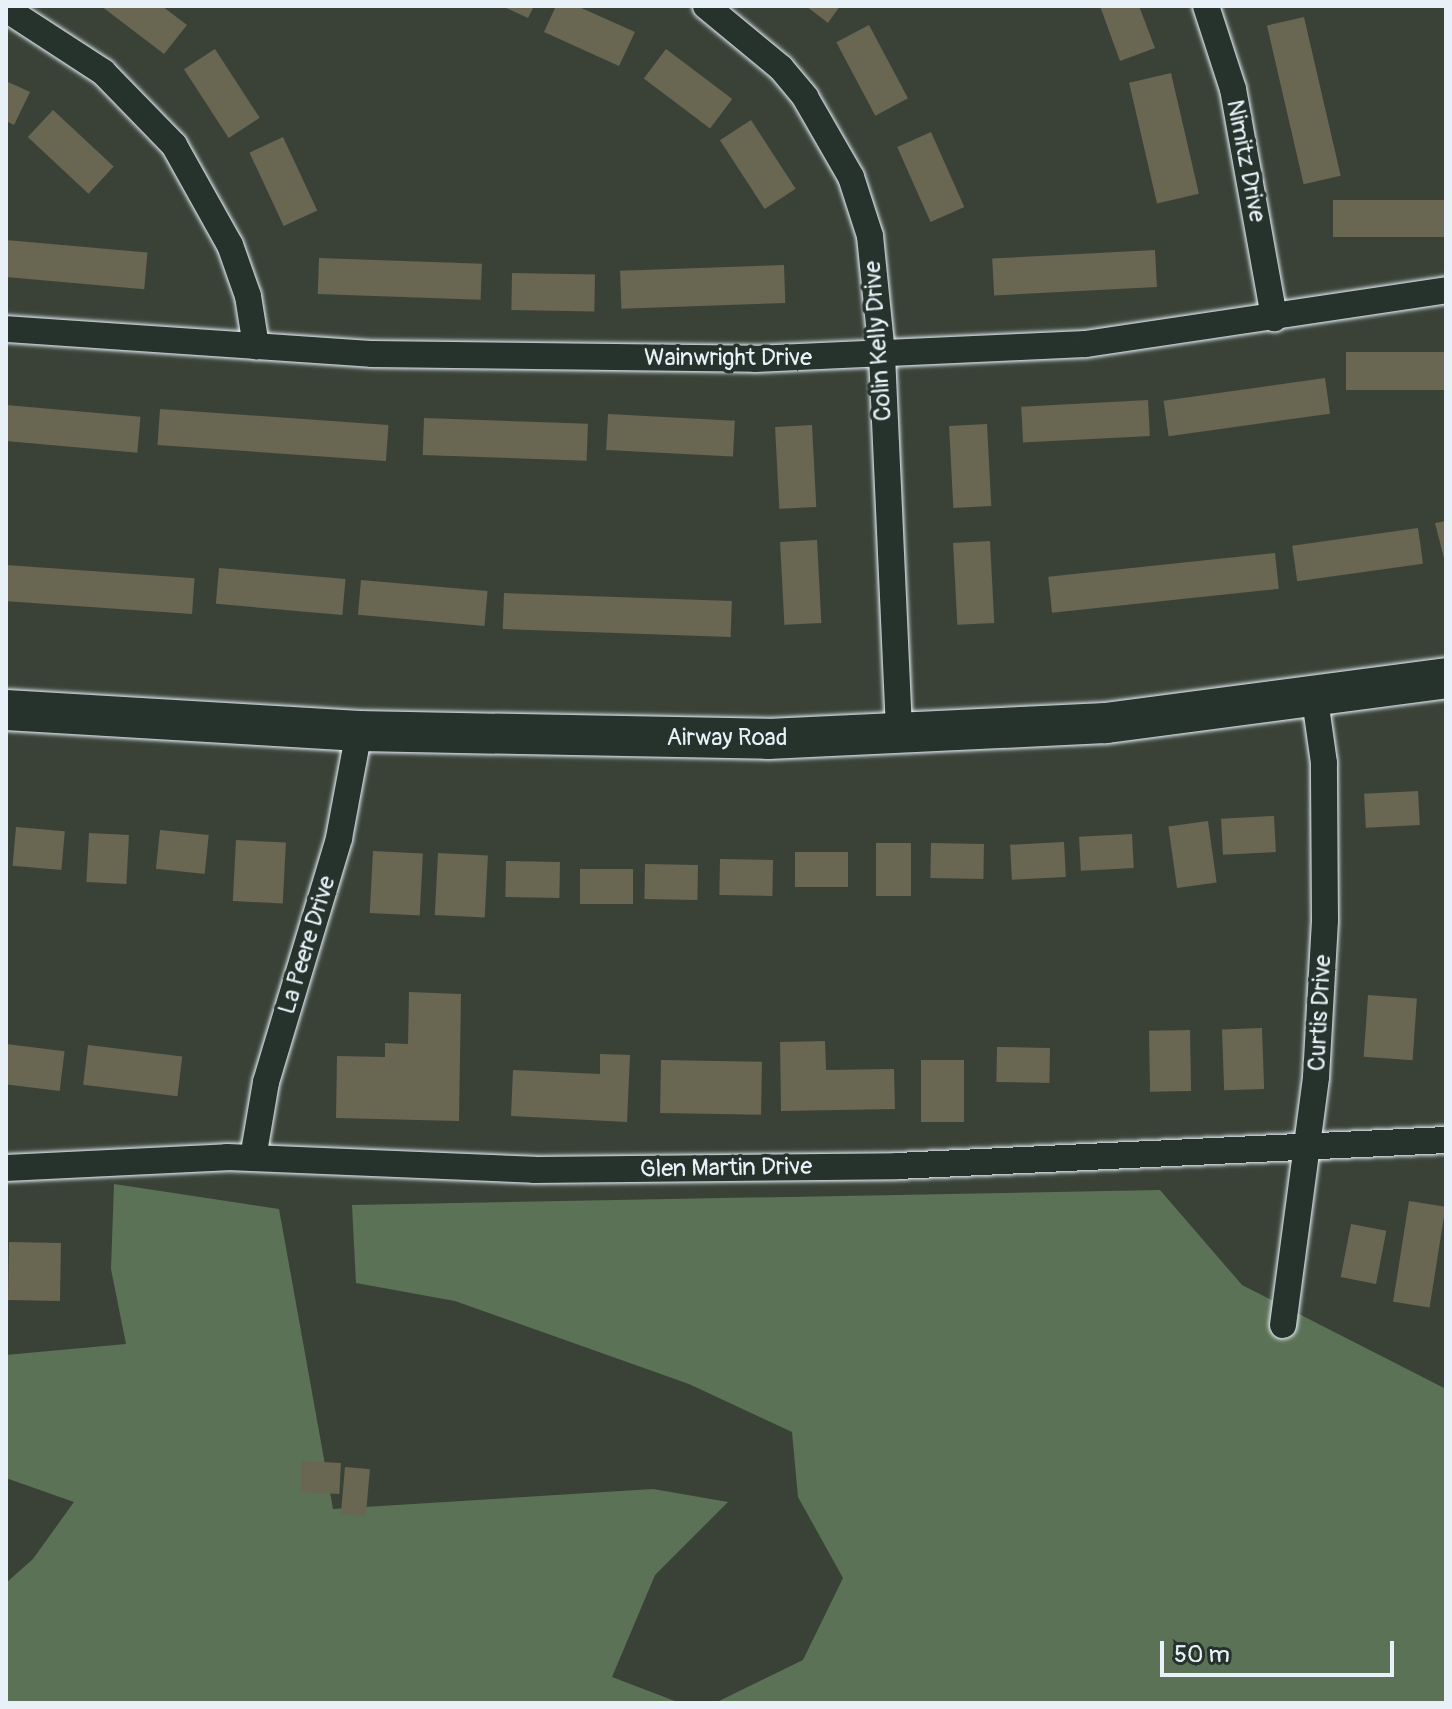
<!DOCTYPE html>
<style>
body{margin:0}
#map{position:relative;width:1452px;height:1709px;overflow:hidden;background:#3a4238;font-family:Pangolin,sans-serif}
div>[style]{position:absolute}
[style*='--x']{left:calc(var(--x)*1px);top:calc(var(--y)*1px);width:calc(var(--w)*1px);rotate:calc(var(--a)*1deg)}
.green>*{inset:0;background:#5c7256}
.building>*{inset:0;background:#696652;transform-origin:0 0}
.roads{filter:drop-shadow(0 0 2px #e8f1f8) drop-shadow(0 0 2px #e8f1f8)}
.street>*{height:26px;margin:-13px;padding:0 13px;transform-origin:13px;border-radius:13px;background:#26332d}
.primary>*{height:40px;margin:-20px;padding:0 20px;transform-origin:20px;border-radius:20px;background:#26332d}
span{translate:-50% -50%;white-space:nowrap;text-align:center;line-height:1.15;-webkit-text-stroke:7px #26332d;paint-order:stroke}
.street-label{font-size:24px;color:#e8f1f8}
.frame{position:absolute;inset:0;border:8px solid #e8f1f8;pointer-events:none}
.scale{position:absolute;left:1160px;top:1641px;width:234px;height:36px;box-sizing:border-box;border:4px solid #e8f1f8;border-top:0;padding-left:10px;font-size:24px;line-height:28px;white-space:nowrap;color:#e8f1f8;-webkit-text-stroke:6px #26332d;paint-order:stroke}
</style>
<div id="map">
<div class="green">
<div style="clip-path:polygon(114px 1184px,279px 1209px,333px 1509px,653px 1489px,728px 1502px,655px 1575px,612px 1677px,680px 1703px,6px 1703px,6px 1583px,33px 1559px,74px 1502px,6px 1478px,6px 1355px,126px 1344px,111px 1269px)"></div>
<div style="clip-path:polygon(1160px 1190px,1242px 1285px,1446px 1389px,1446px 1703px,715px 1703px,803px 1660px,843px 1578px,798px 1497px,792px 1432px,689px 1384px,455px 1301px,356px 1283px,352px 1205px)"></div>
</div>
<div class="building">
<div style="clip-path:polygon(101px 6px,162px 6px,187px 25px,164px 54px)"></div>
<div style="clip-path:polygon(502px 6px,534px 6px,528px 18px)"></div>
<div style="clip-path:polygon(556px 6px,577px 6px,635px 32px,619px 66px,544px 32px)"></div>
<div style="clip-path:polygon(806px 6px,840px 6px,828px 23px)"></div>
<div style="clip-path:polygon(1100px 6px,1139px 6px,1155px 48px,1120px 61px)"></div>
<div style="left:1304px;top:17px;width:163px;height:38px;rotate:77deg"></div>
<div style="left:869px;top:25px;width:83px;height:37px;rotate:62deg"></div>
<div style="left:215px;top:49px;width:82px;height:37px;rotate:57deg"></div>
<div style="left:666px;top:49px;width:83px;height:37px;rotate:37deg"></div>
<div style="left:1171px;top:73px;width:124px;height:43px;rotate:77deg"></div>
<div style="clip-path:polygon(6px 81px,30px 92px,14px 125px,6px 121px)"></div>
<div style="left:53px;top:110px;width:83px;height:37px;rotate:43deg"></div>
<div style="left:751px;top:120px;width:82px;height:37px;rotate:57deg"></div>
<div style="left:931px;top:132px;width:82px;height:37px;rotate:66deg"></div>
<div style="left:283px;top:137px;width:81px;height:37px;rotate:65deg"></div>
<div style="left:1446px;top:200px;width:37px;height:113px;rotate:90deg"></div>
<div style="left:6px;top:240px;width:142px;height:37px;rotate:5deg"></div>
<div style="left:1155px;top:250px;width:37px;height:163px;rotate:87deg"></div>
<div style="left:319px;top:258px;width:163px;height:36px;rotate:2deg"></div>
<div style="left:784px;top:265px;width:38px;height:164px;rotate:88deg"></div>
<div style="left:512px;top:273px;width:83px;height:37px;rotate:1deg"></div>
<div style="left:1446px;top:352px;width:38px;height:100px;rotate:90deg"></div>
<div style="left:1325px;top:378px;width:36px;height:163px;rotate:82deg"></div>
<div style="left:1148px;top:400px;width:36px;height:127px;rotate:87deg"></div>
<div style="left:6px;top:405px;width:135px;height:36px;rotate:5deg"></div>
<div style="left:160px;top:409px;width:229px;height:36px;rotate:4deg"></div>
<div style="left:608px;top:414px;width:127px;height:36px;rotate:3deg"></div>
<div style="left:424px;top:418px;width:164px;height:37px;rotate:2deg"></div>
<div style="left:987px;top:424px;width:82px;height:38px;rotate:87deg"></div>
<div style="left:812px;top:425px;width:82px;height:37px;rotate:87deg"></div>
<div style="clip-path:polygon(1446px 521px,1446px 562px,1445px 562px,1435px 523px)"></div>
<div style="left:1418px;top:528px;width:36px;height:127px;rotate:82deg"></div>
<div style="left:817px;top:540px;width:83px;height:37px;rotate:87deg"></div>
<div style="left:990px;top:541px;width:82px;height:37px;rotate:87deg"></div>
<div style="left:1275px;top:553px;width:36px;height:228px;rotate:84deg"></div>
<div style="left:6px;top:565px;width:189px;height:36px;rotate:4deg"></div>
<div style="left:219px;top:568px;width:127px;height:36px;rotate:5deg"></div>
<div style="left:361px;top:580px;width:127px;height:35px;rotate:5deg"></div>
<div style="left:504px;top:593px;width:228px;height:36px;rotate:2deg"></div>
<div style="left:1418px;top:791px;width:34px;height:54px;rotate:87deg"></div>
<div style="left:1274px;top:816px;width:36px;height:53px;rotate:87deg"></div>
<div style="left:1208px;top:821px;width:62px;height:40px;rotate:82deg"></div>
<div style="left:16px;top:827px;width:49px;height:39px;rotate:5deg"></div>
<div style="left:160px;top:830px;width:49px;height:39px;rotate:6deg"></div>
<div style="left:89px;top:833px;width:40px;height:49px;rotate:3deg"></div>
<div style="left:1132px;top:834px;width:34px;height:53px;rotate:87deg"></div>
<div style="left:236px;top:840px;width:50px;height:61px;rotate:3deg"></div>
<div style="left:1064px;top:842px;width:35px;height:54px;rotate:87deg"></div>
<div style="left:876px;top:843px;width:35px;height:53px"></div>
<div style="left:931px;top:843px;width:53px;height:35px;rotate:1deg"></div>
<div style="left:373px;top:851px;width:50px;height:62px;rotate:3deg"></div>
<div style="left:795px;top:852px;width:53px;height:35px"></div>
<div style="left:438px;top:853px;width:50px;height:62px;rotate:3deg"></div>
<div style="left:720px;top:859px;width:53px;height:36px;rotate:1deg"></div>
<div style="left:506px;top:861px;width:54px;height:36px;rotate:1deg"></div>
<div style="left:645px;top:864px;width:53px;height:35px;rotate:1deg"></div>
<div style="left:580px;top:869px;width:53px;height:35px"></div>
<div style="clip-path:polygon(409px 992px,461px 994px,459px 1121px,336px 1118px,337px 1056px,385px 1057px,385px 1043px,408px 1044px)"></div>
<div style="left:1368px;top:995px;width:49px;height:62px;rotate:4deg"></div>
<div style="left:1262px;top:1028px;width:61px;height:40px;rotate:88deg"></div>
<div style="left:1190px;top:1030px;width:61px;height:41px;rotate:89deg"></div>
<div style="clip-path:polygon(825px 1041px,826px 1070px,894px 1069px,895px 1109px,781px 1111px,780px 1042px)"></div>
<div style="left:6px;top:1044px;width:59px;height:40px;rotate:7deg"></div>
<div style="left:88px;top:1045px;width:95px;height:40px;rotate:7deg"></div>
<div style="left:997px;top:1047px;width:53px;height:35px;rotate:1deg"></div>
<div style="clip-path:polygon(600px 1054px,630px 1055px,627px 1122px,511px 1116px,513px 1070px,600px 1074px)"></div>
<div style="left:661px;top:1060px;width:101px;height:53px;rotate:1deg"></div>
<div style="left:921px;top:1060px;width:43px;height:62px"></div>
<div style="left:1409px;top:1201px;width:37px;height:102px;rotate:9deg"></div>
<div style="left:1351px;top:1224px;width:36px;height:54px;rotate:11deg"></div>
<div style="left:9px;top:1242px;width:52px;height:58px;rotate:1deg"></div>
<div style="left:302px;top:1461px;width:39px;height:31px;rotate:3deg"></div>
<div style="left:345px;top:1467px;width:25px;height:47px;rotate:5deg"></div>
</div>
<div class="roads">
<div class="street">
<div style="--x:706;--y:6;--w:97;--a:39.6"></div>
<div style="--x:781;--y:68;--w:38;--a:50"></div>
<div style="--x:805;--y:97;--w:92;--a:60.1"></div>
<div style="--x:851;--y:177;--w:62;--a:72.1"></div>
<div style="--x:870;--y:236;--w:120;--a:84.2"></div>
<div style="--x:882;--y:355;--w:381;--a:87.4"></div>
<div style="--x:1206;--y:6;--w:87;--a:72"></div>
<div style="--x:1233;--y:89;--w:233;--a:79.8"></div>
<div style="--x:6;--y:9;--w:116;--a:33"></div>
<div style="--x:103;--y:72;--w:102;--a:45.8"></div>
<div style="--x:174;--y:145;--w:115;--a:60.8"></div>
<div style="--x:230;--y:245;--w:54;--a:70.6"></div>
<div style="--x:248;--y:296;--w:51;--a:80.9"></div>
<div style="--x:6;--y:329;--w:367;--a:3.9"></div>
<div style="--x:372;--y:354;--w:383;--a:0.7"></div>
<div style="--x:755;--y:359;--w:331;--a:-2.6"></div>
<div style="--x:1086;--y:344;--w:364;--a:-8.5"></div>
<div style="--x:253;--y:1158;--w:77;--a:-80.3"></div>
<div style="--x:266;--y:1082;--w:255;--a:-73.3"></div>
<div style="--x:339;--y:838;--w:109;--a:-79.4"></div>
<div style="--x:6;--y:1168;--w:221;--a:-2.8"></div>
<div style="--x:227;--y:1157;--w:307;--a:2.4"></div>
<div style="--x:534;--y:1170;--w:363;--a:-0.6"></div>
<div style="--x:897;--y:1166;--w:550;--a:-2.71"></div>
<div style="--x:1283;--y:1325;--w:250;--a:-82.4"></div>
<div style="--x:1316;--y:1077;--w:157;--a:-86.7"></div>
<div style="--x:1325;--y:920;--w:157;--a:-90.4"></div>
<div style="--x:1324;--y:763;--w:64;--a:-98.1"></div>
</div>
<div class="primary">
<div style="--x:6;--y:710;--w:354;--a:3.4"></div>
<div style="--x:359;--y:731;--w:409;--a:1.1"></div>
<div style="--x:768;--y:739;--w:338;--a:-2.7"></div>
<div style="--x:1106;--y:723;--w:343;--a:-7.5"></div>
</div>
</div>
<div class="street-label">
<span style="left:1246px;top:161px;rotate:79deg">Nimitz Drive</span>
<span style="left:878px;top:341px;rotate:-94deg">Colin Kelly Drive</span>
<span style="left:728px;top:358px">Wainwright Drive</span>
<span style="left:727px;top:738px">Airway Road</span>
<span style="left:307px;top:945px;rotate:-73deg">La Peere Drive</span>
<span style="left:1320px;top:1013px;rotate:-87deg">Curtis Drive</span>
<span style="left:726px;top:1168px;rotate:-1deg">Glen Martin Drive</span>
</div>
<div class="frame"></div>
<div class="scale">50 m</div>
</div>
